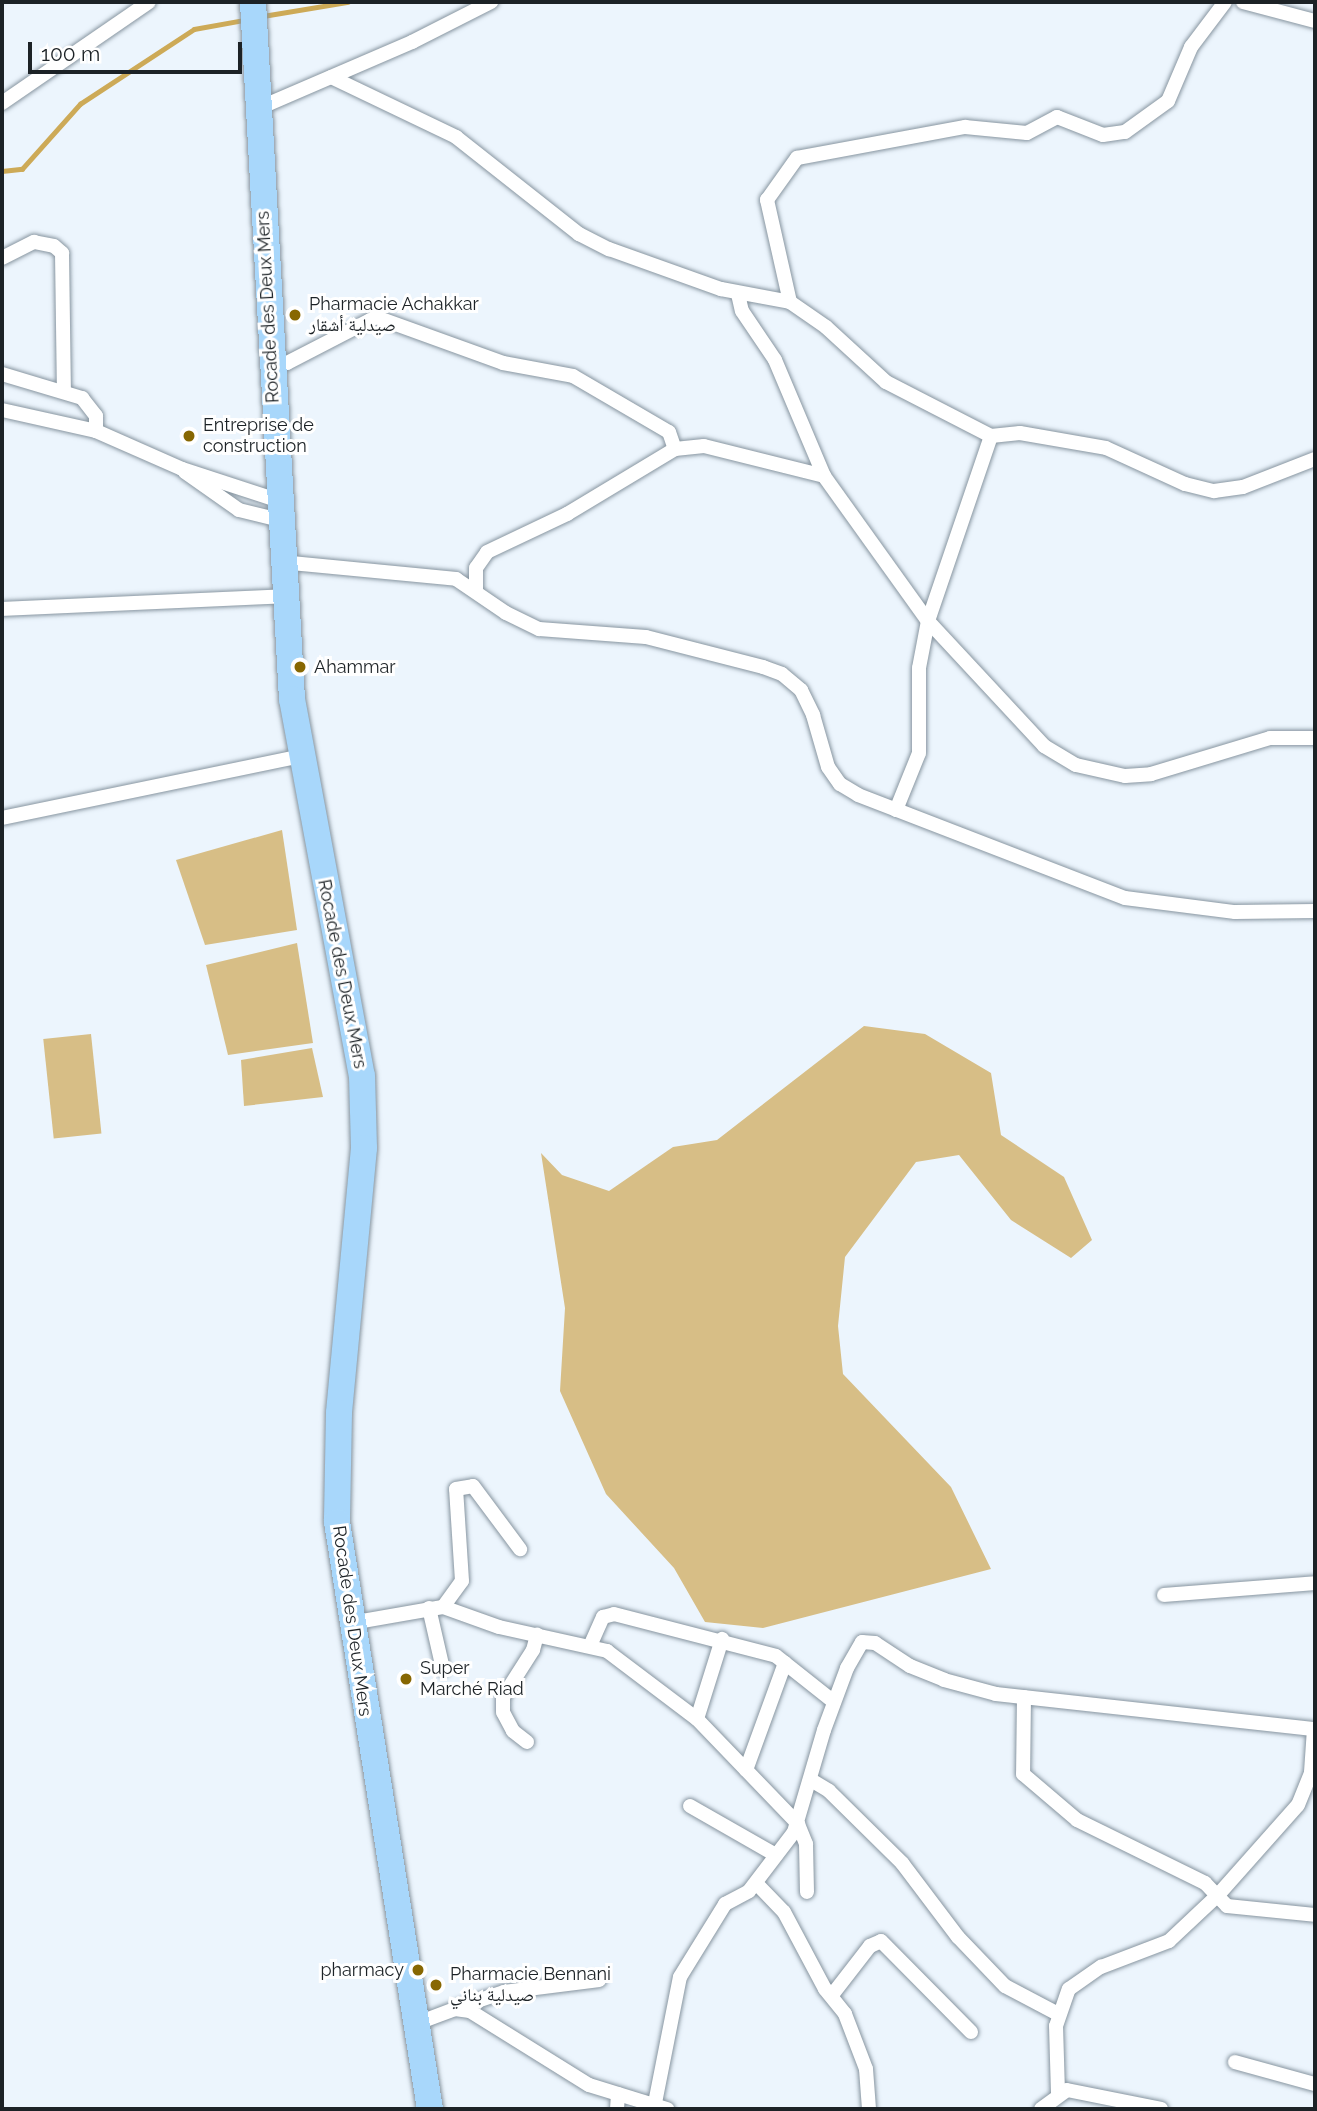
<!DOCTYPE html>
<meta charset="utf-8">
<style>
body{margin:0}
#map{position:relative;width:1317px;height:2111px;overflow:hidden;background:#ecf5fd;font-family:Raleway,"Noto Naskh Arabic",sans-serif}
div>[style]{position:absolute}
[style*='--x']{left:calc(var(--x)*1px);top:calc(var(--y)*1px);width:calc(var(--w)*1px);rotate:calc(var(--a)*1deg)}
.green>*{inset:0;background:#d7be86;transform-origin:0 0}
.stream>*{height:4.5px;margin:-2.25px;padding:0 2.25px;transform-origin:2.25px;border-radius:2.25px;background:#cdaa57}
.roads{filter:drop-shadow(0 0 2px #8795a0) drop-shadow(0 0 2px #8795a0)}
.street>*{height:14px;margin:-7px;padding:0 7px;transform-origin:7px;border-radius:7px;background:#fff}
.highway>*{height:26px;margin:-13px;padding:0 13px;transform-origin:13px;border-radius:13px;background:#a8d7fb}
.dots>*{width:19px;height:19px;translate:-50% -50%;box-sizing:border-box;border:4px solid #fff;border-radius:50%}
span{translate:-50% -50%;white-space:nowrap;text-align:center;line-height:1.15;-webkit-text-stroke:6px #fff;paint-order:stroke}
.poi-label{font-size:18px;color:#1c2226}
.left{translate:0 -50%;text-align:left}
.right{translate:-100% -50%;text-align:right}
.street-label{font-size:18px;color:#1c2226}
.frame{position:absolute;inset:0;border:4px solid #1c2226;pointer-events:none}
.scale{position:absolute;left:28px;top:42px;width:214px;height:32px;box-sizing:border-box;border:4px solid #1c2226;border-top:0;padding-left:9px;font-size:21px;line-height:24px;white-space:nowrap;color:#1c2226;-webkit-text-stroke:5px #fff;paint-order:stroke}
</style>
<div id="map">
<div class="green">
<div style="clip-path:polygon(282px 830px,297px 930px,205px 945px,176px 860px)"></div>
<div style="clip-path:polygon(297px 943px,313px 1043px,228px 1055px,206px 965px)"></div>
<div style="clip-path:polygon(864px 1026px,925px 1034px,991px 1073px,1001px 1135px,1064px 1177px,1092px 1240px,1071px 1258px,1011px 1220px,959px 1155px,916px 1162px,845px 1257px,838px 1326px,843px 1374px,951px 1487px,991px 1569px,763px 1628px,705px 1622px,674px 1568px,606px 1494px,560px 1391px,565px 1308px,541px 1153px,562px 1175px,609px 1191px,673px 1147px,717px 1140px)"></div>
<div style="left:91px;top:1034px;width:100px;height:48px;rotate:84deg"></div>
<div style="clip-path:polygon(312px 1048px,323px 1097px,244px 1106px,241px 1060px)"></div>
</div>
<div class="stream">
<div style="--x:263;--y:16;--w:86;--a:-9.4"></div>
<div style="--x:2;--y:171;--w:20;--a:-6"></div>
<div style="--x:22;--y:169;--w:87;--a:-48.3"></div>
<div style="--x:80;--y:104;--w:136;--a:-33.3"></div>
<div style="--x:194;--y:29;--w:51;--a:-10.2"></div>
</div>
<div class="roads">
<div class="street">
<div style="--x:1243;--y:2;--w:74;--a:14.8"></div>
<div style="--x:331;--y:77;--w:139;--a:25.6"></div>
<div style="--x:456;--y:137;--w:157;--a:38.3"></div>
<div style="--x:579;--y:234;--w:34;--a:27"></div>
<div style="--x:609;--y:249;--w:119;--a:19.7"></div>
<div style="--x:721;--y:289;--w:70;--a:10.7"></div>
<div style="--x:790;--y:302;--w:44;--a:34.8"></div>
<div style="--x:826;--y:327;--w:81;--a:42.5"></div>
<div style="--x:886;--y:382;--w:118;--a:27.2"></div>
<div style="--x:2;--y:103;--w:178;--a:-34.5"></div>
<div style="--x:259;--y:108;--w:167;--a:-23.3"></div>
<div style="--x:412;--y:42;--w:89;--a:-26.9"></div>
<div style="--x:2;--y:258;--w:36;--a:-27"></div>
<div style="--x:34;--y:242;--w:20;--a:11"></div>
<div style="--x:54;--y:246;--w:11;--a:41"></div>
<div style="--x:62;--y:253;--w:137;--a:89.2"></div>
<div style="--x:738;--y:294;--w:17;--a:77"></div>
<div style="--x:742;--y:311;--w:59;--a:56"></div>
<div style="--x:775;--y:360;--w:126;--a:67.1"></div>
<div style="--x:824;--y:476;--w:178;--a:54.4"></div>
<div style="--x:928;--y:621;--w:171;--a:47.1"></div>
<div style="--x:1044;--y:746;--w:37;--a:31"></div>
<div style="--x:1076;--y:765;--w:50;--a:12.7"></div>
<div style="--x:1125;--y:776;--w:26;--a:-4"></div>
<div style="--x:1151;--y:774;--w:124;--a:-16.8"></div>
<div style="--x:1270;--y:738;--w:45;--a:0"></div>
<div style="--x:790;--y:302;--w:105;--a:-102.7"></div>
<div style="--x:767;--y:200;--w:52;--a:-54.5"></div>
<div style="--x:797;--y:158;--w:171;--a:-10.5"></div>
<div style="--x:965;--y:127;--w:62;--a:5.5"></div>
<div style="--x:1027;--y:133;--w:34;--a:-28"></div>
<div style="--x:1057;--y:117;--w:49;--a:21.4"></div>
<div style="--x:1103;--y:135;--w:22;--a:-8"></div>
<div style="--x:1125;--y:132;--w:53;--a:-35.8"></div>
<div style="--x:1168;--y:101;--w:59;--a:-66.9"></div>
<div style="--x:1191;--y:47;--w:56;--a:-52.9"></div>
<div style="--x:271;--y:363;--w:16;--a:0"></div>
<div style="--x:287;--y:363;--w:100;--a:-27.3"></div>
<div style="--x:376;--y:317;--w:135;--a:19.9"></div>
<div style="--x:503;--y:363;--w:71;--a:10.5"></div>
<div style="--x:573;--y:376;--w:111;--a:30.3"></div>
<div style="--x:669;--y:432;--w:18;--a:71"></div>
<div style="--x:2;--y:374;--w:84;--a:16.7"></div>
<div style="--x:82;--y:398;--w:23;--a:52"></div>
<div style="--x:96;--y:416;--w:15;--a:90"></div>
<div style="--x:2;--y:410;--w:96;--a:12.6"></div>
<div style="--x:96;--y:431;--w:94;--a:23.8"></div>
<div style="--x:182;--y:469;--w:103;--a:18.1"></div>
<div style="--x:185;--y:472;--w:66;--a:35.1"></div>
<div style="--x:239;--y:510;--w:42;--a:13.7"></div>
<div style="--x:281;--y:562;--w:176;--a:5.5"></div>
<div style="--x:456;--y:579;--w:60;--a:34.2"></div>
<div style="--x:506;--y:613;--w:37;--a:26"></div>
<div style="--x:539;--y:629;--w:107;--a:4.3"></div>
<div style="--x:646;--y:637;--w:121;--a:14.4"></div>
<div style="--x:763;--y:667;--w:20;--a:20"></div>
<div style="--x:782;--y:674;--w:25;--a:40"></div>
<div style="--x:801;--y:690;--w:28;--a:64"></div>
<div style="--x:813;--y:715;--w:54;--a:73.9"></div>
<div style="--x:828;--y:767;--w:21;--a:55"></div>
<div style="--x:840;--y:784;--w:21;--a:31"></div>
<div style="--x:858;--y:795;--w:286;--a:21.1"></div>
<div style="--x:1125;--y:898;--w:111;--a:7.3"></div>
<div style="--x:1235;--y:912;--w:80;--a:-0.7"></div>
<div style="--x:476;--y:589;--w:21;--a:-90"></div>
<div style="--x:476;--y:568;--w:19;--a:-55"></div>
<div style="--x:487;--y:552;--w:89;--a:-25.4"></div>
<div style="--x:567;--y:514;--w:126;--a:-31"></div>
<div style="--x:675;--y:449;--w:29;--a:-6"></div>
<div style="--x:704;--y:446;--w:124;--a:14"></div>
<div style="--x:2;--y:609;--w:281;--a:-2.6"></div>
<div style="--x:896;--y:810;--w:61;--a:-68"></div>
<div style="--x:919;--y:753;--w:85;--a:-90"></div>
<div style="--x:919;--y:668;--w:48;--a:-79.2"></div>
<div style="--x:928;--y:621;--w:195;--a:-71.2"></div>
<div style="--x:991;--y:436;--w:29;--a:-6"></div>
<div style="--x:1020;--y:433;--w:87;--a:9.9"></div>
<div style="--x:1106;--y:448;--w:87;--a:24.5"></div>
<div style="--x:1185;--y:484;--w:30;--a:14"></div>
<div style="--x:1214;--y:491;--w:29;--a:-8"></div>
<div style="--x:1243;--y:487;--w:77;--a:-21.3"></div>
<div style="--x:2;--y:818;--w:305;--a:-11.7"></div>
<div style="--x:1164;--y:1595;--w:151;--a:-4.5"></div>
<div style="--x:443;--y:1607;--w:32;--a:-54"></div>
<div style="--x:462;--y:1581;--w:92;--a:-93.7"></div>
<div style="--x:456;--y:1489;--w:17;--a:-10"></div>
<div style="--x:473;--y:1486;--w:79;--a:53.3"></div>
<div style="--x:429;--y:1608;--w:63;--a:77.1"></div>
<div style="--x:351;--y:1623;--w:93;--a:-9.9"></div>
<div style="--x:443;--y:1607;--w:59;--a:19.7"></div>
<div style="--x:499;--y:1627;--w:111;--a:12.5"></div>
<div style="--x:607;--y:1651;--w:113;--a:37.1"></div>
<div style="--x:697;--y:1719;--w:146;--a:46.1"></div>
<div style="--x:798;--y:1824;--w:22;--a:68"></div>
<div style="--x:806;--y:1844;--w:48;--a:88.8"></div>
<div style="--x:590;--y:1646;--w:32;--a:-66"></div>
<div style="--x:603;--y:1617;--w:11;--a:-15"></div>
<div style="--x:614;--y:1614;--w:167;--a:14.5"></div>
<div style="--x:776;--y:1656;--w:74;--a:38.4"></div>
<div style="--x:1024;--y:1697;--w:77;--a:90.7"></div>
<div style="--x:1023;--y:1774;--w:71;--a:40.4"></div>
<div style="--x:1077;--y:1820;--w:143;--a:26.2"></div>
<div style="--x:1205;--y:1883;--w:32;--a:46"></div>
<div style="--x:1227;--y:1906;--w:88;--a:5.8"></div>
<div style="--x:697;--y:1719;--w:84;--a:-72.6"></div>
<div style="--x:527;--y:1742;--w:18;--a:-142"></div>
<div style="--x:513;--y:1731;--w:21;--a:-118"></div>
<div style="--x:503;--y:1712;--w:15;--a:-90"></div>
<div style="--x:503;--y:1697;--w:56;--a:-57.4"></div>
<div style="--x:533;--y:1650;--w:16;--a:-75"></div>
<div style="--x:746;--y:1770;--w:114;--a:-70"></div>
<div style="--x:811;--y:1780;--w:21;--a:31"></div>
<div style="--x:829;--y:1791;--w:103;--a:44.6"></div>
<div style="--x:902;--y:1863;--w:93;--a:52.9"></div>
<div style="--x:958;--y:1937;--w:68;--a:46.2"></div>
<div style="--x:1005;--y:1986;--w:60;--a:27.8"></div>
<div style="--x:690;--y:1806;--w:99;--a:29.7"></div>
<div style="--x:756;--y:1883;--w:40;--a:46"></div>
<div style="--x:784;--y:1912;--w:87;--a:62"></div>
<div style="--x:825;--y:1989;--w:32;--a:51"></div>
<div style="--x:845;--y:2014;--w:59;--a:69.1"></div>
<div style="--x:866;--y:2069;--w:40;--a:85.7"></div>
<div style="--x:832;--y:1995;--w:62;--a:-52.2"></div>
<div style="--x:870;--y:1946;--w:12;--a:-24"></div>
<div style="--x:881;--y:1941;--w:128;--a:45.3"></div>
<div style="--x:456;--y:2008;--w:51;--a:-18.4"></div>
<div style="--x:504;--y:1992;--w:96;--a:-7.2"></div>
<div style="--x:415;--y:2024;--w:43;--a:-20.6"></div>
<div style="--x:455;--y:2009;--w:15;--a:8"></div>
<div style="--x:470;--y:2011;--w:140;--a:31.9"></div>
<div style="--x:589;--y:2085;--w:82;--a:17.1"></div>
<div style="--x:1235;--y:2062;--w:83;--a:15.4"></div>
<div style="--x:1058;--y:2093;--w:67;--a:-91.7"></div>
<div style="--x:1056;--y:2026;--w:39;--a:-71"></div>
<div style="--x:1069;--y:1989;--w:39;--a:-35"></div>
<div style="--x:1101;--y:1967;--w:73;--a:-20.9"></div>
<div style="--x:1169;--y:1941;--w:67;--a:-43.2"></div>
<div style="--x:1218;--y:1895;--w:120;--a:-48.4"></div>
<div style="--x:1298;--y:1805;--w:35;--a:-68"></div>
<div style="--x:1311;--y:1772;--w:43;--a:-86"></div>
<div style="--x:655;--y:2103;--w:128;--a:-78.8"></div>
<div style="--x:680;--y:1977;--w:86;--a:-58.3"></div>
<div style="--x:725;--y:1904;--w:27;--a:-28"></div>
<div style="--x:749;--y:1891;--w:74;--a:-52.7"></div>
<div style="--x:794;--y:1832;--w:106;--a:-73.6"></div>
<div style="--x:824;--y:1730;--w:66;--a:-69.6"></div>
<div style="--x:847;--y:1668;--w:30;--a:-60"></div>
<div style="--x:862;--y:1642;--w:13;--a:4"></div>
<div style="--x:875;--y:1643;--w:42;--a:33.3"></div>
<div style="--x:910;--y:1666;--w:37;--a:22"></div>
<div style="--x:944;--y:1680;--w:54;--a:15.1"></div>
<div style="--x:996;--y:1694;--w:321;--a:6.3"></div>
<div style="--x:617;--y:2109;--w:15;--a:-86"></div>
<div style="--x:1041;--y:2109;--w:32;--a:-36"></div>
<div style="--x:1067;--y:2090;--w:96;--a:11.4"></div>
</div>
<div class="highway">
<div style="--x:253;--y:2;--w:698;--a:86.8"></div>
<div style="--x:292;--y:699;--w:383;--a:79.5"></div>
<div style="--x:362;--y:1076;--w:72;--a:88.4"></div>
<div style="--x:364;--y:1148;--w:266;--a:95.4"></div>
<div style="--x:339;--y:1413;--w:109;--a:91.1"></div>
<div style="--x:337;--y:1522;--w:594;--a:81"></div>
</div>
</div>
<div class="dots">
<div style="left:295px;top:315px;background:#876702"></div>
<div style="left:189px;top:436px;background:#876702"></div>
<div style="left:300px;top:667px;background:#876702"></div>
<div style="left:406px;top:1679px;background:#876702"></div>
<div style="left:418px;top:1970px;background:#876702"></div>
<div style="left:436px;top:1985px;background:#876702"></div>
</div>
<div class="poi-label">
<span class="left" style="left:309px;top:315px">Pharmacie Achakkar<br>صيدلية أشقار</span>
<span class="left" style="left:203px;top:436px">Entreprise de<br>construction</span>
<span class="left" style="left:314px;top:667px">Ahammar</span>
<span class="left" style="left:420px;top:1679px">Super<br>Marché Riad</span>
<span class="right" style="left:404px;top:1970px">pharmacy</span>
<span class="left" style="left:450px;top:1985px">Pharmacie Bennani<br>صيدلية بناني</span>
</div>
<div class="street-label">
<span style="left:268px;top:307px;rotate:-93deg">Rocade des Deux Mers</span>
<span style="left:342px;top:974px;rotate:79deg">Rocade des Deux Mers</span>
<span style="left:352px;top:1621px;rotate:82deg">Rocade des Deux Mers</span>
</div>
<div class="frame"></div>
<div class="scale">100 m</div>
</div>
